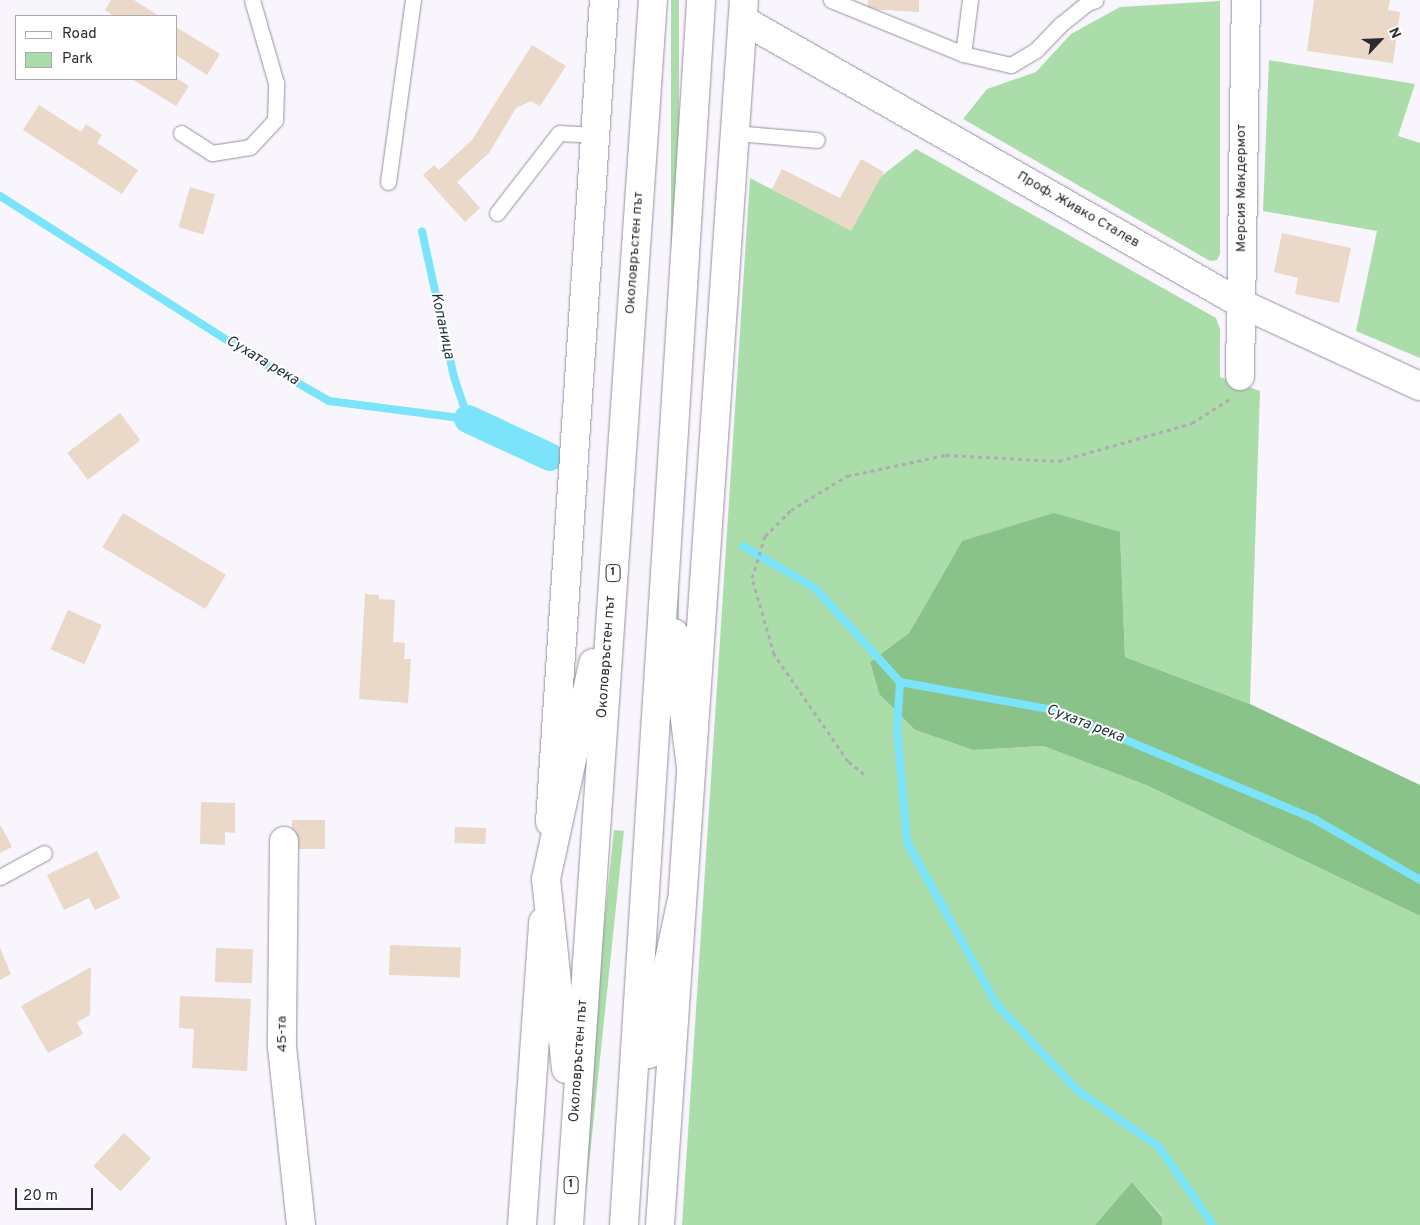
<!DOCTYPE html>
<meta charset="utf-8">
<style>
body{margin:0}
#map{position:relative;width:1420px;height:1225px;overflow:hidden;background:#f9f5fd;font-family:Overpass,sans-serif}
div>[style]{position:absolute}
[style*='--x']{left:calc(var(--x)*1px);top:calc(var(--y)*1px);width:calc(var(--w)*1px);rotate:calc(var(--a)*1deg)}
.green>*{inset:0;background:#aadda9;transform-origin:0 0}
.forest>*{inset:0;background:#89c389}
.stream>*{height:8px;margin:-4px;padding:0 4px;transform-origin:4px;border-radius:4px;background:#7be4fb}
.canal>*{height:28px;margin:-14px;padding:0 14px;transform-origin:14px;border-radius:14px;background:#7be4fb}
.building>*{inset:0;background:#ead8c8;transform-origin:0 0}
.path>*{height:3px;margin-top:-1.5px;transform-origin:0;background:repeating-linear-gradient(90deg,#afabb3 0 4px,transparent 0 8px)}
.roads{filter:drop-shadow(0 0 1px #988fa1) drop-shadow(0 0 1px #988fa1)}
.service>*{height:15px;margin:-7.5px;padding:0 7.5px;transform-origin:7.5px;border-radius:7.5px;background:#fff}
.minor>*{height:28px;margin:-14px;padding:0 14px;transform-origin:14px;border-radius:14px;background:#fff}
.tertiary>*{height:28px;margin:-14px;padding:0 14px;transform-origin:14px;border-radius:14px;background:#fff}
.trunk>*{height:28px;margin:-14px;padding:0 14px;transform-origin:14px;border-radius:14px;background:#fff}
span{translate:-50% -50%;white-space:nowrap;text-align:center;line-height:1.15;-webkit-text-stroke:4px #fff;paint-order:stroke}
.shield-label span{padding:1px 4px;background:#fff;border:1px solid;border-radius:4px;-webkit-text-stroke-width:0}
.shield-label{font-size:12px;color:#2e2a32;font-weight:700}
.street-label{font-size:14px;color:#2e2a32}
.water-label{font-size:15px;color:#1b2e33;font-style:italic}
.legend{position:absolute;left:15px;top:15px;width:162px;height:65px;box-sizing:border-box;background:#fff;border:1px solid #abaaad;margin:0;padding:6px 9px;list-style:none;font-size:15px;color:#2e2a32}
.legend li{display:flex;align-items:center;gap:10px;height:25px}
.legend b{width:25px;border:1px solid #abaaad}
.north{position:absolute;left:1355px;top:15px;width:50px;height:50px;-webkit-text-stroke:4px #fff;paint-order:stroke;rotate:65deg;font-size:14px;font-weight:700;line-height:20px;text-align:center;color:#2e2a32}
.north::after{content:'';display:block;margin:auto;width:18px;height:22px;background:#2e2a32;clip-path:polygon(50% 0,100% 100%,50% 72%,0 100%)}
.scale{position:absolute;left:15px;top:1188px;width:78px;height:22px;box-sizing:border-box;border:2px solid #2e2a32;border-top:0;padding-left:6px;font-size:15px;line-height:18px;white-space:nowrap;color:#2e2a32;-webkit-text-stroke:4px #fff;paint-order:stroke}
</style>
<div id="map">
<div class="green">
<div style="left:671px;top:0;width:8px;height:704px"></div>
<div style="clip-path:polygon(1220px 1px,1220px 254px,1217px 260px,1210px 261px,963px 119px,987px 89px,1036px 72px,1071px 34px,1120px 7px)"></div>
<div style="clip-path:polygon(1269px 60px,1415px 84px,1398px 136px,1420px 143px,1420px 358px,1356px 331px,1377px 231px,1263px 211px)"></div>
<div style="clip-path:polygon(916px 149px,1216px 318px,1220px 329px,1220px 377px,1260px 391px,1250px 704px,1125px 657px,1120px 532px,962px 541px,909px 633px,870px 662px,879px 694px,915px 730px,973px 750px,1043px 746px,1146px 785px,1420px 916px,1420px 1225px,1162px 1225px,1162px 1216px,1132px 1182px,1095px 1225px,682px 1225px,750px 178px,828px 218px)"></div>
<div style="left:614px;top:830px;width:10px;height:396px;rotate:6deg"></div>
</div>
<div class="forest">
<div style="clip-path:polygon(1054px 513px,1120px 532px,1125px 657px,1250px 704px,1420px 785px,1420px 916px,1146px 785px,1043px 746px,973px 750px,915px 730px,879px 694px,870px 662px,909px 633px,962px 541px)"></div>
<div style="clip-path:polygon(1132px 1182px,1162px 1217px,1162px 1225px,1095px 1225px)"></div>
</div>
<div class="stream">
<div style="--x:0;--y:196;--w:306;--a:32.4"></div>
<div style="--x:258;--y:360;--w:82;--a:30"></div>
<div style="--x:329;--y:401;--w:140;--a:7.4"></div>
<div style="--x:468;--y:419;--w:44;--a:-108.4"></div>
<div style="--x:454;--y:377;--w:149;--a:-102.4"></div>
<div style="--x:743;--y:546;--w:83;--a:30.3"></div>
<div style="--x:815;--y:588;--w:127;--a:47.9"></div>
<div style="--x:900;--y:682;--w:157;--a:10.3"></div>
<div style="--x:1054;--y:710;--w:282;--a:22.7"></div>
<div style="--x:1314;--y:819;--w:122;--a:29.9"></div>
<div style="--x:900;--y:682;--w:46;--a:93.7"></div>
<div style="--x:897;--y:728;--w:114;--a:85"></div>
<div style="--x:907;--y:842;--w:186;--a:61.1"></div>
<div style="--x:997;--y:1005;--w:117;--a:46.7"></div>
<div style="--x:1077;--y:1090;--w:100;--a:34.8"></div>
<div style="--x:1159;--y:1147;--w:95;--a:55.3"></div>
</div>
<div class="canal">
<div style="--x:468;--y:419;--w:90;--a:24.9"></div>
</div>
<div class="building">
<div style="clip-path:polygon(111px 0,134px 0,159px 16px,114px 16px,105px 10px)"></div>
<div style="clip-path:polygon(868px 0,919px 0,919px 12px,868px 9px)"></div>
<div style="clip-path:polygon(1314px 0,1390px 0,1388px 10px,1400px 12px,1393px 63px,1307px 51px)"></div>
<div style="clip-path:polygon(176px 27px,220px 54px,207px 75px,176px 55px)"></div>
<div style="clip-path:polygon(532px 45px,566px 66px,540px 106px,531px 101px,516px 108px,489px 153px,457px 182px,480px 208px,465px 222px,423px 175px,434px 165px,439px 170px,472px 140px)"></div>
<div style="clip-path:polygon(176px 78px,189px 86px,176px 106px,132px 79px)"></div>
<div style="clip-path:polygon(39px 105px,81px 132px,86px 124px,102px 135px,97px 143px,138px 170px,122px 194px,23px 130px)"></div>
<div style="clip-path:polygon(861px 159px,884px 172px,851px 231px,772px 189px,782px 169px,840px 198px)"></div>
<div style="left:190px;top:187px;width:26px;height:42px;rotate:16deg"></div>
<div style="clip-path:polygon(1282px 233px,1351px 248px,1339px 303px,1295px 294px,1298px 278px,1274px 272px)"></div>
<div style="left:120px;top:413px;width:34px;height:66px;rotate:53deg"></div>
<div style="left:123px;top:513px;width:120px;height:40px;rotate:31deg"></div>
<div style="clip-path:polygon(365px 594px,379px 595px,379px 599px,395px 600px,393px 642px,405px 643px,404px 659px,411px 659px,408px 703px,359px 699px)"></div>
<div style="left:68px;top:610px;width:37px;height:43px;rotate:24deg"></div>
<div style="clip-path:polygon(201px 802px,235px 803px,235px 833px,225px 832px,225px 845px,200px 844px)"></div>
<div style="left:292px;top:820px;width:33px;height:29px"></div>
<div style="clip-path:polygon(0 824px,12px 847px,0 853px)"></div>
<div style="left:455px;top:827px;width:31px;height:16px;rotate:2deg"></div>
<div style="clip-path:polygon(97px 851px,120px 898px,95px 910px,89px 898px,64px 910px,47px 875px)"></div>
<div style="left:390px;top:945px;width:71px;height:30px;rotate:2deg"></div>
<div style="clip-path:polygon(0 948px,11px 974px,0 980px)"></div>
<div style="left:216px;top:948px;width:37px;height:34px;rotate:2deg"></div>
<div style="clip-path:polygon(91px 967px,90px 1015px,77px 1022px,83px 1034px,48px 1053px,21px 1006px)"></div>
<div style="clip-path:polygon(180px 996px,251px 999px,247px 1071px,192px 1068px,194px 1029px,179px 1028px)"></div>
<div style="left:124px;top:1133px;width:37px;height:45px;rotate:43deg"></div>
</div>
<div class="path">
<div style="--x:864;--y:774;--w:21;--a:-141"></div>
<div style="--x:848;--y:761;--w:130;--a:-124.7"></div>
<div style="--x:774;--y:654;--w:79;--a:-106.1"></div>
<div style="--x:752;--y:578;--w:44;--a:-72.8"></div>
<div style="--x:765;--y:536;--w:37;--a:-45"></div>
<div style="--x:791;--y:510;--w:66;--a:-31.3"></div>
<div style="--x:847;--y:476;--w:101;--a:-12"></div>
<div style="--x:946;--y:455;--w:113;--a:3"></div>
<div style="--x:1059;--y:461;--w:138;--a:-15.9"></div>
<div style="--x:1192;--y:423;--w:45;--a:-32.3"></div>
</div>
<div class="roads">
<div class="service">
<div style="--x:831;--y:0;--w:143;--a:22.2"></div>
<div style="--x:963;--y:54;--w:49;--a:12.9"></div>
<div style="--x:1011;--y:65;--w:29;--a:-31"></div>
<div style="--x:1036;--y:50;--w:35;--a:-46"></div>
<div style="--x:1060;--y:25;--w:35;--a:-39"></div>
<div style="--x:1087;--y:3;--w:9;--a:-18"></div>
<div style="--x:963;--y:54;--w:54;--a:-82.6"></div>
<div style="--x:181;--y:133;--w:37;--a:33"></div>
<div style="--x:212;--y:153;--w:38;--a:-9"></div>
<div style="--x:250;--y:147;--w:37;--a:-47"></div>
<div style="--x:275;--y:120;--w:37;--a:-88"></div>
<div style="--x:276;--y:83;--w:86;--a:-106.1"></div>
<div style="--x:735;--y:133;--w:82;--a:4.9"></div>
<div style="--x:388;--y:182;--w:184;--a:-82.2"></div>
<div style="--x:497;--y:213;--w:101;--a:-52.2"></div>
<div style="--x:559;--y:133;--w:36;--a:3"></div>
<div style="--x:0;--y:877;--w:50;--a:-28.6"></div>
</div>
<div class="minor">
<div style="--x:1240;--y:376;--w:376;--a:-89.1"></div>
<div style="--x:550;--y:822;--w:824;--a:-86.24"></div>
<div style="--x:284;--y:841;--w:206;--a:90.6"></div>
<div style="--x:282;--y:1047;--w:179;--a:83.9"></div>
<div style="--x:522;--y:1225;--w:304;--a:-86"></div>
<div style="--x:660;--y:1225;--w:1228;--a:-86.08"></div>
</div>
<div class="tertiary">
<div style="--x:743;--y:20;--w:572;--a:29.66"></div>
<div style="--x:1240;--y:303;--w:198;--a:24.8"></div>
</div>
<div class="trunk">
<div style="--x:674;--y:633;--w:136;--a:82.8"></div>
<div style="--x:649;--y:1054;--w:153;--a:-78"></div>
<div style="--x:566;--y:1069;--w:191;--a:-96"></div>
<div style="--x:546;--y:879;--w:221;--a:-77.7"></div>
<div style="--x:569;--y:1225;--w:1228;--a:-86.08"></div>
<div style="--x:624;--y:1225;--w:1227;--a:-86.4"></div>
</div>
</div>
<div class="shield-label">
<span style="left:613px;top:573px">1</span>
<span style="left:571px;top:1185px">1</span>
</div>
<div class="street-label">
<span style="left:1242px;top:188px;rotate:-90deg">Мерсия Макдермот</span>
<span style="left:1078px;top:210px;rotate:30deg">Проф. Живко Сталев</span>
<span style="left:635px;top:253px;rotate:-86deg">Околовръстен път</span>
<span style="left:607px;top:657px;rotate:-86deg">Околовръстен път</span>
<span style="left:283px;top:1034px;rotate:-91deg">45-та</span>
<span style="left:579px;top:1061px;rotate:-86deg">Околовръстен път</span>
</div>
<div class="water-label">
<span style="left:442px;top:326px;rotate:78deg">Копаница</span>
<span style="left:262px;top:361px;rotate:31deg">Сухата река</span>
<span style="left:1085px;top:724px;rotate:21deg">Сухата река</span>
</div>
<ul class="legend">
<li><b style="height:6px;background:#fff"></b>Road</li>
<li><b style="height:14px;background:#aadda9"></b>Park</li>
</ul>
<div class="north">N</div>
<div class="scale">20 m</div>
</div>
